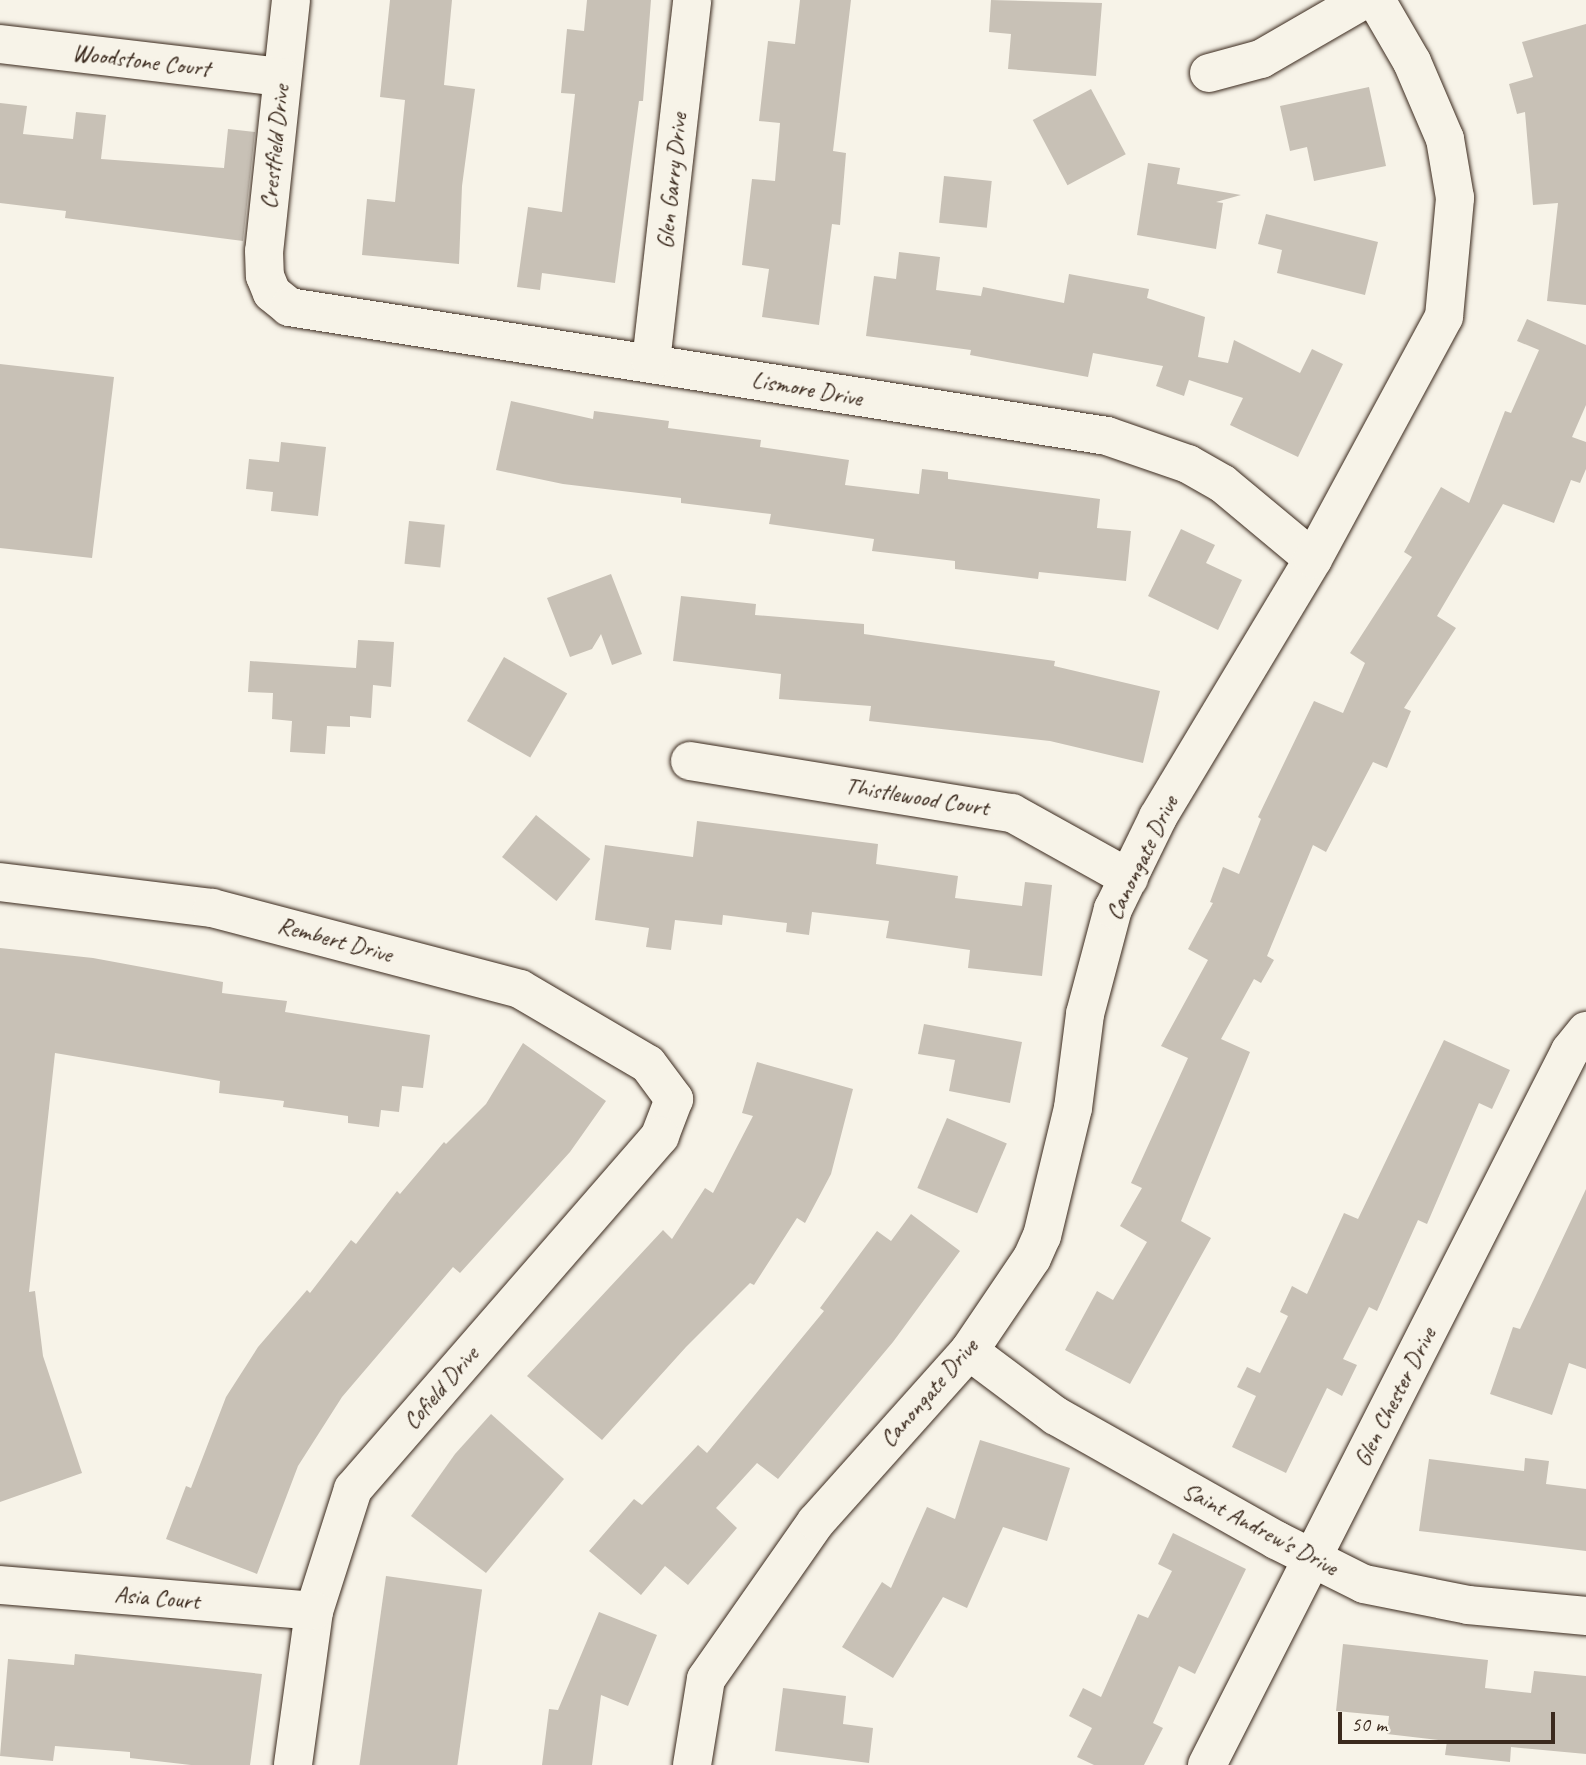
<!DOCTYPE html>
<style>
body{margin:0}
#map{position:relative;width:1586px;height:1765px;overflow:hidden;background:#f7f3e8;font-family:Caveat,sans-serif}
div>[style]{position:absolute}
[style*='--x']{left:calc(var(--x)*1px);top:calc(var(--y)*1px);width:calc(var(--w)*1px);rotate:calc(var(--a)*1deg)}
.building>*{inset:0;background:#c8c1b6;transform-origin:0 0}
.roads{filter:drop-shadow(0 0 2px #3b2a1e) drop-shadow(0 0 2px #3b2a1e)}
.minor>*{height:38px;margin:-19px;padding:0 19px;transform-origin:19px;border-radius:19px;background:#f7f3e8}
span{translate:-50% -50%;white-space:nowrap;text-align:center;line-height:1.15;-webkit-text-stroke:5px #f7f3e8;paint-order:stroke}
.street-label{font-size:24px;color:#3b2a1e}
.scale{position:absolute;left:1338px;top:1712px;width:217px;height:32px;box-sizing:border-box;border:4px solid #3b2a1e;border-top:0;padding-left:9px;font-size:21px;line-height:24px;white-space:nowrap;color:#3b2a1e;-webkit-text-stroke:5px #f7f3e8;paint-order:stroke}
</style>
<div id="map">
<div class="building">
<div style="clip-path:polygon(390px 0,452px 0,444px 85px,475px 89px,462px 186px,459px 264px,362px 255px,367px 199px,395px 202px,405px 100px,380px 97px)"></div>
<div style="clip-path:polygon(587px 0,651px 0,643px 101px,639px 101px,615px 283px,542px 273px,540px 290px,517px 287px,528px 207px,562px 212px,575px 94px,561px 93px,567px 29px,584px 31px)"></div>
<div style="clip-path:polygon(800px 0,851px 0,833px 151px,846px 153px,840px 225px,832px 224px,819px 325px,762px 317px,769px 269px,742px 265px,752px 179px,775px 181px,780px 123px,759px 121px,768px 41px,795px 44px)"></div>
<div style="clip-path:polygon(991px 0,1102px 3px,1096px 76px,1008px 69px,1011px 34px,989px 32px)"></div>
<div style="clip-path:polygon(1586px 24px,1586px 305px,1547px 301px,1558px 203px,1533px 205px,1525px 112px,1517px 114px,1509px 84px,1533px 77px,1522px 42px)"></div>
<div style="clip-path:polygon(1369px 87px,1386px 166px,1314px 181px,1307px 147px,1290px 151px,1280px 106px)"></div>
<div style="left:1091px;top:89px;width:74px;height:66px;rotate:62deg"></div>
<div style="clip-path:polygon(0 103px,27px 106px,23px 134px,73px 139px,76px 112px,106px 115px,101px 159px,224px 168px,228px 129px,255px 132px,243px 241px,65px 218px,66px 211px,0 203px)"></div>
<div style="clip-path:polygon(1148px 163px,1180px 168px,1177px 184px,1241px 195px,1216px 202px,1223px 203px,1216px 249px,1137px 235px)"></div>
<div style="left:944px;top:176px;width:48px;height:47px;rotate:6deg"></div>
<div style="clip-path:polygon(1266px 214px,1378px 242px,1365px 295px,1277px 273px,1282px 250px,1258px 244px)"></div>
<div style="clip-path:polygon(899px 252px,940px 257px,936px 290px,981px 296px,983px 287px,1064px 303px,1069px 274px,1149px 289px,1147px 298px,1205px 317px,1198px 357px,1228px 363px,1234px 340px,1300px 373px,1312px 349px,1343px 364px,1298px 457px,1230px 425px,1243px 398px,1189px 380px,1184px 396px,1156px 386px,1163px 366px,1093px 353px,1088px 377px,970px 355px,971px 350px,866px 336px,874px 276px,896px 279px)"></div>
<div style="clip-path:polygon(1527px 319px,1586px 345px,1586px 405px,1572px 437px,1586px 442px,1586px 469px,1580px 483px,1571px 480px,1554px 523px,1503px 504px,1437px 616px,1456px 628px,1404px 708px,1411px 711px,1387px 768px,1373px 762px,1326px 852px,1313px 845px,1267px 956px,1274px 960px,1261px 983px,1254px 979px,1221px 1039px,1250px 1052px,1181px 1221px,1211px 1238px,1130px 1384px,1065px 1350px,1097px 1291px,1113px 1300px,1147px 1242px,1120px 1226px,1142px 1188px,1131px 1183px,1188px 1058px,1161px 1046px,1208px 960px,1188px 949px,1213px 903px,1210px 902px,1223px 867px,1239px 874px,1261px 819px,1258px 817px,1314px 701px,1343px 713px,1365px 663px,1350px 653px,1412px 557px,1404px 552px,1441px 487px,1469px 503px,1505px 411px,1511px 413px,1539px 350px,1517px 341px)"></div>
<div style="clip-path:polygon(0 364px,114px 377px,92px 558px,0 548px)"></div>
<div style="clip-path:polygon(511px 401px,593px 419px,594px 411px,669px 421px,668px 428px,761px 440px,760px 447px,849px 460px,845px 485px,919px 494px,922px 469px,948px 472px,948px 479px,1100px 499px,1097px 528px,1131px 531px,1126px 581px,1039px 572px,1038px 579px,955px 569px,955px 561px,872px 551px,874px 539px,769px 524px,771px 514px,681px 503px,681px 498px,563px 484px,496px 470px)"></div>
<div style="clip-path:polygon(281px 442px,326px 447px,318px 516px,271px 511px,273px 492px,246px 489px,249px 459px,279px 462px)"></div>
<div style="left:409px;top:521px;width:36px;height:43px;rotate:6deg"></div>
<div style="clip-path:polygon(1181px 529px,1215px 545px,1206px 563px,1242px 580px,1218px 630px,1148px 596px)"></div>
<div style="clip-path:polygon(611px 574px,642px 654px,612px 665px,601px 634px,592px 649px,570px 657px,547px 598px)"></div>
<div style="clip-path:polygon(681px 596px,756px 604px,755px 615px,864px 624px,864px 634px,1055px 661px,1054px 666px,1160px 691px,1143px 763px,1050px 741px,869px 721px,871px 706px,779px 699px,781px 674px,673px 661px)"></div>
<div style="clip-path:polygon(358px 640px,394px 642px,391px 687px,373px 685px,371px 718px,350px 716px,350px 727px,327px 726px,325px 754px,290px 752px,292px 721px,272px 719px,273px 693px,248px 692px,250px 661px,356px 668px)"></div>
<div style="left:504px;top:657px;width:73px;height:74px;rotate:30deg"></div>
<div style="left:536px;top:815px;width:70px;height:54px;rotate:39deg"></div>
<div style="clip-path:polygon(697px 821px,878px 844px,876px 864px,958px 876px,955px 898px,1022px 906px,1025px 882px,1052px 885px,1042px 976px,968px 968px,970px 950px,886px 938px,889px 921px,812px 912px,809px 935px,786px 932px,787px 923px,723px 915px,722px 925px,675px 920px,671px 950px,646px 947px,649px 928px,595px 920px,605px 845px,693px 857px)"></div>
<div style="clip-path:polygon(0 948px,93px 958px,223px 982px,222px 993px,287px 1001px,285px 1012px,430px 1035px,423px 1088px,402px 1086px,399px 1112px,381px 1110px,379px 1127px,348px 1123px,348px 1116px,283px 1107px,284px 1101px,219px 1093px,220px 1081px,55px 1053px,29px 1292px,35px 1291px,43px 1356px,82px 1473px,0 1502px)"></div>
<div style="clip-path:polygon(924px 1024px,1022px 1042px,1010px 1103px,949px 1091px,955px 1060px,918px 1054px)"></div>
<div style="clip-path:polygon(1444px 1040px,1510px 1070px,1492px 1109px,1479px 1103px,1427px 1224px,1418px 1220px,1377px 1311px,1369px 1307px,1343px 1359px,1357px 1365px,1342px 1396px,1327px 1388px,1286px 1473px,1232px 1447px,1256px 1396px,1237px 1387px,1247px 1367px,1260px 1373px,1288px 1316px,1280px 1312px,1292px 1286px,1307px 1294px,1344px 1213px,1358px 1219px)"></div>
<div style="clip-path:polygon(523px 1043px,606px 1101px,570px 1152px,460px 1273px,453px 1267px,342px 1397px,298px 1466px,257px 1574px,166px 1539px,186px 1486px,191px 1488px,226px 1397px,258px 1347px,307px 1290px,310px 1293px,351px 1240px,356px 1244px,397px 1191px,400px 1194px,444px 1142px,446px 1144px,486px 1104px)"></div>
<div style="clip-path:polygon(757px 1062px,853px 1089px,831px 1174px,805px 1223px,797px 1218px,754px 1285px,750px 1283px,686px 1347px,602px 1440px,527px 1376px,663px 1230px,672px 1239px,705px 1188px,713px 1193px,753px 1116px,742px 1113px)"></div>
<div style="left:947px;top:1118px;width:65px;height:76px;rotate:23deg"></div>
<div style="clip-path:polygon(1586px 1189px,1586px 1369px,1569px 1363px,1552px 1415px,1490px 1394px,1513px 1327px,1520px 1329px)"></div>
<div style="clip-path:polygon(911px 1214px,960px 1251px,893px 1342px,778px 1479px,757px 1463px,716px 1508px,737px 1528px,688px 1585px,665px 1566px,641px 1595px,589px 1551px,634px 1499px,642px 1505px,698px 1445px,707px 1453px,824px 1311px,820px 1308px,877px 1231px,891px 1241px)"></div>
<div style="clip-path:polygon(491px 1414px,564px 1479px,486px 1573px,411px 1516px,455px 1454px)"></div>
<div style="clip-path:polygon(980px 1440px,1070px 1468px,1047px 1541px,1003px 1527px,967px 1608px,943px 1597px,893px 1678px,842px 1647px,882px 1582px,891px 1588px,927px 1507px,955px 1519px)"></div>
<div style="clip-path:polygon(1525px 1458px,1549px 1461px,1546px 1484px,1586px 1489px,1586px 1551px,1419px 1531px,1429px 1459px,1524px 1471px)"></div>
<div style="clip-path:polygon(1173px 1533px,1246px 1569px,1195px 1674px,1179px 1666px,1153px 1723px,1163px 1728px,1144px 1765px,1094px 1765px,1077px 1757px,1092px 1728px,1069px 1716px,1083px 1688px,1101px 1697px,1138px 1614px,1148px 1618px,1172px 1571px,1158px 1564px)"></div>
<div style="left:386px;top:1576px;width:97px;height:191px;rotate:8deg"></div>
<div style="clip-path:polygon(599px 1612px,657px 1635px,628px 1706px,601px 1695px,592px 1765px,542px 1765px,549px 1709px,558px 1710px)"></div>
<div style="clip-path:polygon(1343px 1644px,1488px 1660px,1485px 1688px,1531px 1693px,1534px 1671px,1586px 1676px,1586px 1754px,1511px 1747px,1510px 1762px,1445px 1755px,1447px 1741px,1387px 1734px,1389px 1716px,1336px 1711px)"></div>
<div style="clip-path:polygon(75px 1654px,262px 1674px,250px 1765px,191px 1765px,130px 1758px,130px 1752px,55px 1746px,53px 1761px,0 1756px,8px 1659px,74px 1665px)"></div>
<div style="clip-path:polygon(783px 1688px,846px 1696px,843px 1724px,873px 1728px,869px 1763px,775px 1751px)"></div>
</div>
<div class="roads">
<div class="minor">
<div style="--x:291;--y:0;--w:252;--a:96.1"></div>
<div style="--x:264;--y:251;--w:25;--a:88"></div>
<div style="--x:265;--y:276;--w:18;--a:68"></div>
<div style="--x:272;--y:293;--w:22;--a:39"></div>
<div style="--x:289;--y:307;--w:828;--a:8.96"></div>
<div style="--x:1107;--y:436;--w:86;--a:19.1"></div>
<div style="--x:1188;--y:464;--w:40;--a:29.7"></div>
<div style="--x:1223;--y:484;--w:117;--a:39.8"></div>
<div style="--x:0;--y:44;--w:284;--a:6.7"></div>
<div style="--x:1209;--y:73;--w:54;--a:-15.1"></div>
<div style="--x:1261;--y:59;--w:118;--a:-30"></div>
<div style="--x:651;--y:362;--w:364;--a:-83.5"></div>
<div style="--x:690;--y:761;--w:326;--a:9.2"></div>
<div style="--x:1012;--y:813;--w:134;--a:29.1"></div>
<div style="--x:0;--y:882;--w:214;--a:7"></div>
<div style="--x:212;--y:908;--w:318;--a:14.7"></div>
<div style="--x:520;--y:989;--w:148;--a:30.4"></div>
<div style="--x:648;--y:1064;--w:44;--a:53.4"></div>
<div style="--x:674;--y:1099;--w:40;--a:111"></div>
<div style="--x:660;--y:1136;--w:468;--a:131"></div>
<div style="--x:353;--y:1489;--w:128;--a:107.7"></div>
<div style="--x:314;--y:1611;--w:155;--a:97.8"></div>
<div style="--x:969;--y:1351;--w:109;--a:36.8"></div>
<div style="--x:1056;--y:1416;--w:253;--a:29.4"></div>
<div style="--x:1276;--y:1540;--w:98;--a:26.6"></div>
<div style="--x:1364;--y:1584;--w:106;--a:11.4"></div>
<div style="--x:1468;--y:1605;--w:119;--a:5.3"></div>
<div style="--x:0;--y:1585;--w:315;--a:4.7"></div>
<div style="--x:692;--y:1765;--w:87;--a:-80.8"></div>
<div style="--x:706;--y:1679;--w:192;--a:-55"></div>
<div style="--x:816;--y:1522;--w:229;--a:-48.2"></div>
<div style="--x:969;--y:1351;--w:112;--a:-55.9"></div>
<div style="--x:1032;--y:1258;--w:24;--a:-66"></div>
<div style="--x:1042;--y:1236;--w:132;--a:-76.4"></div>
<div style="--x:1073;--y:1108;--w:95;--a:-82.7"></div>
<div style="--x:1085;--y:1014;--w:109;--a:-75.1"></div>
<div style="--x:1113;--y:909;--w:102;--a:-63.9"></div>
<div style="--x:1158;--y:817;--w:301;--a:-59"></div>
<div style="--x:1313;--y:559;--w:275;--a:-61.6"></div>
<div style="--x:1444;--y:317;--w:120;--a:-84.7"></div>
<div style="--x:1455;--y:198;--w:60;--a:-99.6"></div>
<div style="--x:1445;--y:139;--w:84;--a:-113.2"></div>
<div style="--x:1412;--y:62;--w:72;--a:-120.1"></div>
<div style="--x:1207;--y:1765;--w:801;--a:-63.05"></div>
<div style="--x:1570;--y:1051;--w:26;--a:-51"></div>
</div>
</div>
<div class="street-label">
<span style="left:141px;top:61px;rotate:7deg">Woodstone Court</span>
<span style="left:275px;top:147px;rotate:-84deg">Crestfield Drive</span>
<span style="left:672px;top:181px;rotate:-84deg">Glen Garry Drive</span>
<span style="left:807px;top:389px;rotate:10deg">Lismore Drive</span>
<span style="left:917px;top:797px;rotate:9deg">Thistlewood Court</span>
<span style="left:1142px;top:858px;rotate:-64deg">Canongate Drive</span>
<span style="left:335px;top:940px;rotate:15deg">Rembert Drive</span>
<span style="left:441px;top:1388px;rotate:-49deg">Cofield Drive</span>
<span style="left:929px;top:1393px;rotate:-49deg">Canongate Drive</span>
<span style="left:1395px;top:1397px;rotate:-63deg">Glen Chester Drive</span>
<span style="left:1260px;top:1529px;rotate:28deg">Saint Andrew's Drive</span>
<span style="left:157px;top:1598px;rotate:5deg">Asia Court</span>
</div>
<div class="scale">50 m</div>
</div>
